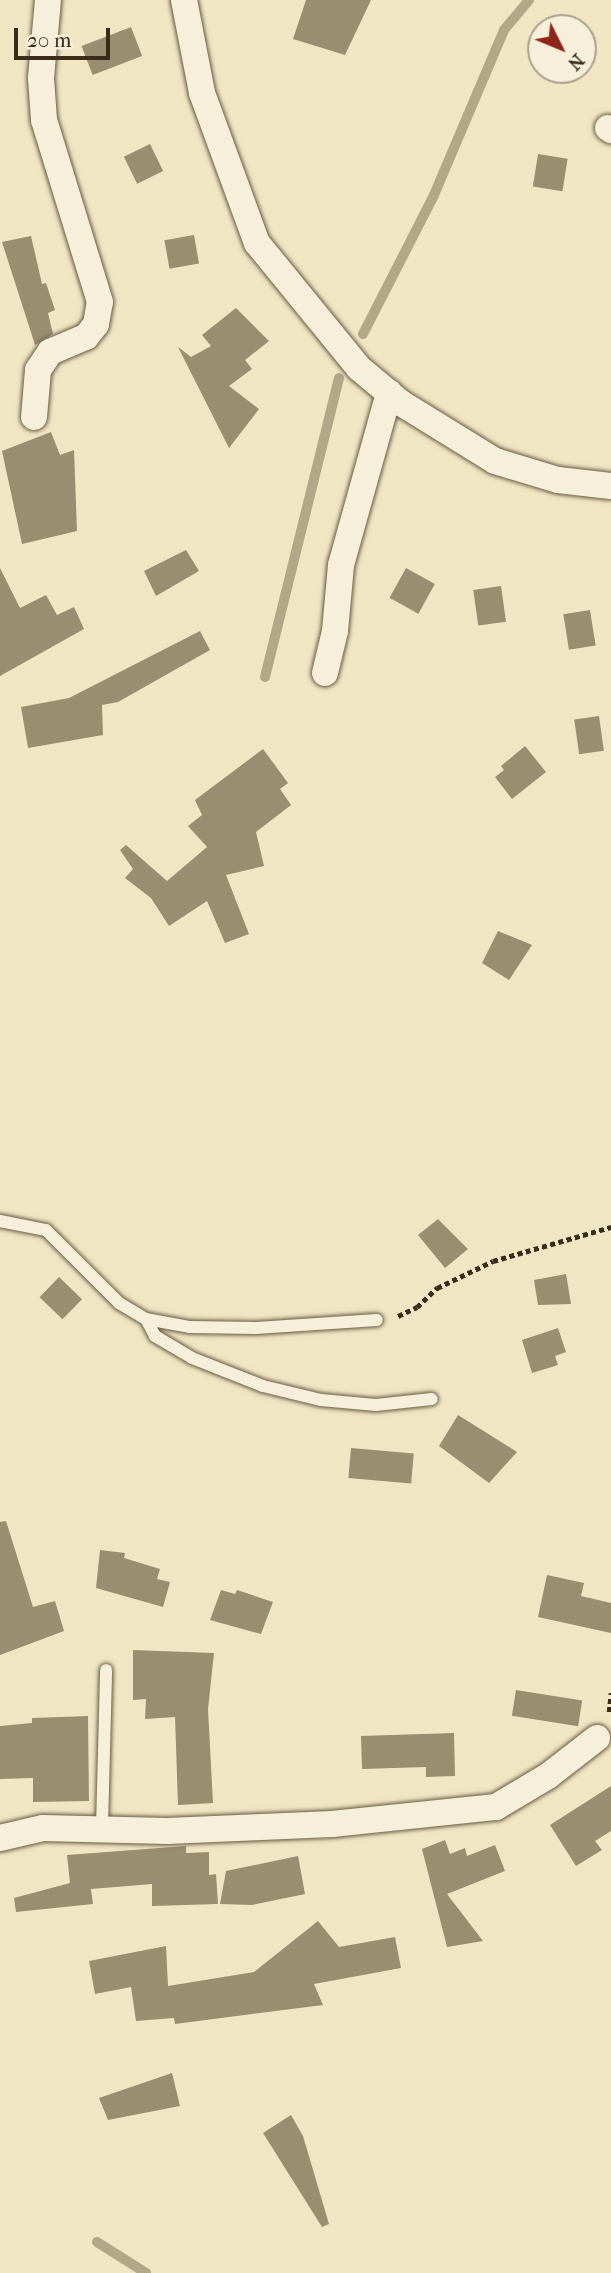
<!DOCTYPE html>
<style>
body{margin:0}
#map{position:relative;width:611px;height:2273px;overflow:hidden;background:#f1e6c4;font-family:"IM FELL French Canon",serif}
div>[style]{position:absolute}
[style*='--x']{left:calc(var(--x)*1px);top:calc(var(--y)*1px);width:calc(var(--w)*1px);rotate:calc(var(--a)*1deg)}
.stream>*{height:10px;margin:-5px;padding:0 5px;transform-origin:5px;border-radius:5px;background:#b3a78a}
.building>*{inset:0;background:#998d72;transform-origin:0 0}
.path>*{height:4.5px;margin-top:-2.25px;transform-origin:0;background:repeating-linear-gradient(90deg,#3a2c19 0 5px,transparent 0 8.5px)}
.roads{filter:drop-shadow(0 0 2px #685a44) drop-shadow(0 0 2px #685a44)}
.service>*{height:12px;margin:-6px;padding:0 6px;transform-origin:6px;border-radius:6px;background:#f6efd9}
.minor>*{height:26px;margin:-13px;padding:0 13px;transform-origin:13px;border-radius:13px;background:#f6efd9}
span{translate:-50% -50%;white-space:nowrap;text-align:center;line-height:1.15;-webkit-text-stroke:6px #f6efd9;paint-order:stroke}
.north{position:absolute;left:527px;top:14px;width:70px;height:70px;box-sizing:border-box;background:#f6efd9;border:2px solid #aba18c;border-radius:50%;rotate:133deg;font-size:19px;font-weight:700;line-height:28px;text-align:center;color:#3a2c19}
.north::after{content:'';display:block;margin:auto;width:24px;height:32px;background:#8f2418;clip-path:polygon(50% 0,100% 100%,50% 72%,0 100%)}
.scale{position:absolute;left:14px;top:28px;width:96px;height:32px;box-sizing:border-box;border:4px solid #3a2c19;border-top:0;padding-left:9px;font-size:21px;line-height:24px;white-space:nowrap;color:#3a2c19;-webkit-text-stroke:5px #f6efd9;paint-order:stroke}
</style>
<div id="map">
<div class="stream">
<div style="--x:363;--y:334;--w:156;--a:-62.9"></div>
<div style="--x:434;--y:195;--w:179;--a:-67"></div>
<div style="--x:504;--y:30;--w:39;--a:-50"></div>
<div style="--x:265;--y:677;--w:308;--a:-76.1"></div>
<div style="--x:97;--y:2242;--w:58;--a:32.3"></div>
</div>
<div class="building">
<div style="clip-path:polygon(306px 0,371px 0,345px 55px,293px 39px)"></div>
<div style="left:131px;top:27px;width:31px;height:53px;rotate:69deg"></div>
<div style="left:150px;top:144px;width:30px;height:29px;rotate:64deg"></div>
<div style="left:538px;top:154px;width:30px;height:33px;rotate:9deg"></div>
<div style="left:194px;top:235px;width:29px;height:30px;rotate:80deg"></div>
<div style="clip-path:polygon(31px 236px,42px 284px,46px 283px,55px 310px,48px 313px,53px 334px,35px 345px,2px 242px)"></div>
<div style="clip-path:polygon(236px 308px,269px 341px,245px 360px,252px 369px,229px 386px,259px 409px,229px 448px,178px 347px,191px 357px,211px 346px,202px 335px)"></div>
<div style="clip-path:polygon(51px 432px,60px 455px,74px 450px,77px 531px,22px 544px,2px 451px)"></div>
<div style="clip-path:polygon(186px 550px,199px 571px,156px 596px,144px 571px)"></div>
<div style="clip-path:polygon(0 568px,20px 608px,46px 595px,57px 615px,74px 607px,84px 629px,0 676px)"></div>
<div style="left:406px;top:568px;width:33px;height:34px;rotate:29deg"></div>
<div style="left:501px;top:586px;width:36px;height:28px;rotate:82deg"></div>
<div style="left:590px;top:610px;width:36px;height:27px;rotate:81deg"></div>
<div style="clip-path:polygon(200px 631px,210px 650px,118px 702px,102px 705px,103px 735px,28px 748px,21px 707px,69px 698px)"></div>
<div style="left:599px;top:716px;width:35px;height:25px;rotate:82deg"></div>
<div style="clip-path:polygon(525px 746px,546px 772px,512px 799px,495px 777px,504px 770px,501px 766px)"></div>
<div style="clip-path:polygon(263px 749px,288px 783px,280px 789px,291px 805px,256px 832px,264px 866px,226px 875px,249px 934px,225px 943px,207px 901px,169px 926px,151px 898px,125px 878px,133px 869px,120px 850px,126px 845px,167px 881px,207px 847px,188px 826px,202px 815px,195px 800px)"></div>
<div style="clip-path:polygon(498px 931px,532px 945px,509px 980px,482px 963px)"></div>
<div style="clip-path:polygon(438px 1219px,468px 1249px,445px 1268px,418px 1235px)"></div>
<div style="clip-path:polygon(566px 1274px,571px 1304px,538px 1305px,534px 1280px)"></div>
<div style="left:59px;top:1277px;width:32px;height:28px;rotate:44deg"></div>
<div style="clip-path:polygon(558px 1328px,566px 1352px,555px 1356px,558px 1365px,532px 1373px,522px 1340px)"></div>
<div style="clip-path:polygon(458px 1415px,517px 1452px,489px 1483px,439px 1446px)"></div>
<div style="left:351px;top:1448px;width:63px;height:30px;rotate:5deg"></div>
<div style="clip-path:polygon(6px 1521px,33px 1607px,55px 1601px,64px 1631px,0 1655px,0 1522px)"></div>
<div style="clip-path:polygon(100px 1550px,125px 1553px,124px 1558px,160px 1569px,157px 1579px,170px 1582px,163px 1607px,96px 1588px)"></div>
<div style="clip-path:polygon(547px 1575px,584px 1583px,581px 1596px,611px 1603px,611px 1633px,538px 1617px)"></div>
<div style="clip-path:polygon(221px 1590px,235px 1594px,237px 1590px,273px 1602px,261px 1634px,210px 1620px)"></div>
<div style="clip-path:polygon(133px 1650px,214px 1653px,208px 1709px,213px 1803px,178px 1805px,175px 1717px,145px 1719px,146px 1699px,133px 1700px)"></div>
<div style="left:516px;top:1690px;width:67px;height:26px;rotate:9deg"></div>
<div style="clip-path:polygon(88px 1716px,89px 1801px,33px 1802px,33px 1778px,0 1779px,0 1726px,32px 1723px,32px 1718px)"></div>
<div style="clip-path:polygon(454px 1733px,455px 1776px,426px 1777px,426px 1767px,362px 1769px,361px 1736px)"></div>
<div style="clip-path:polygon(611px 1786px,611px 1831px,595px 1841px,602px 1850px,576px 1866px,550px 1825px)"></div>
<div style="clip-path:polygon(445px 1840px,450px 1854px,465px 1848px,467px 1856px,495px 1845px,505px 1871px,447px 1894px,483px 1941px,447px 1947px,422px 1849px)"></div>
<div style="clip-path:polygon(186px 1846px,186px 1853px,209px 1852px,209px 1875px,216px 1874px,218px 1904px,152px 1906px,152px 1884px,91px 1889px,93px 1904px,16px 1912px,14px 1898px,70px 1883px,67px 1855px)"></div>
<div style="clip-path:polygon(298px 1856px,305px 1894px,252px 1905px,220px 1904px,226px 1871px)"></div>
<div style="clip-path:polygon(318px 1921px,339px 1947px,395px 1937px,401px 1968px,314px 1984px,323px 2005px,175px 2024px,174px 2018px,136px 2021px,131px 1987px,95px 1994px,89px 1961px,166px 1946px,168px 1986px,254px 1972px)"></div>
<div style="clip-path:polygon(172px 2073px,180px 2106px,108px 2120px,99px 2098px)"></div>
<div style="clip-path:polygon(291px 2115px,303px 2136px,329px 2224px,322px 2227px,263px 2133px)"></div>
</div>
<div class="path">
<div style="--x:398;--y:1316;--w:21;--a:-25"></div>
<div style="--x:417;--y:1307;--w:28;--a:-44"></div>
<div style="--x:437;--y:1288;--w:62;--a:-25.7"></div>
<div style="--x:493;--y:1261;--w:123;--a:-16.1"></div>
<div style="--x:609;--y:1712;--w:19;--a:-84"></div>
</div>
<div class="roads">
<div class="service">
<div style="--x:0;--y:1221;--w:47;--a:11.1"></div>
<div style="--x:46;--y:1230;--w:103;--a:45"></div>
<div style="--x:119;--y:1303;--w:31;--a:31"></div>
<div style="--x:146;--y:1319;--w:45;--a:10.3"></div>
<div style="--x:190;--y:1327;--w:66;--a:0.9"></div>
<div style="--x:256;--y:1328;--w:121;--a:-3.8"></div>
<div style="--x:146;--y:1319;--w:19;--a:62"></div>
<div style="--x:155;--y:1336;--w:43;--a:30.7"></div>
<div style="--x:192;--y:1358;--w:76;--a:21.5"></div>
<div style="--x:263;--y:1386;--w:60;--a:13.6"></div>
<div style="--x:321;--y:1400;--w:55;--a:5.2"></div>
<div style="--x:376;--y:1405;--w:56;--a:-6.1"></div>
<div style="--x:102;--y:1827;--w:157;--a:-88.5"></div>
</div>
<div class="minor">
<div style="--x:184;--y:0;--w:95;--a:79"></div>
<div style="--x:202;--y:93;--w:160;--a:69.9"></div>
<div style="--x:257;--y:243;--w:161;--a:50.8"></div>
<div style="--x:359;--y:368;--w:55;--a:39.8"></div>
<div style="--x:401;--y:403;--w:110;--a:31.7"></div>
<div style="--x:495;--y:461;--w:66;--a:16.8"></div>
<div style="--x:558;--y:480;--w:53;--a:6.5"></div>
<div style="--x:608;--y:128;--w:4;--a:34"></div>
<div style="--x:34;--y:417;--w:47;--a:-85.1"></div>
<div style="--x:38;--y:370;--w:22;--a:-56"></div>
<div style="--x:50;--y:352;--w:39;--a:-23"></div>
<div style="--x:86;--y:337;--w:16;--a:-52"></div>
<div style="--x:96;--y:324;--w:22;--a:-80"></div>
<div style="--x:100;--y:302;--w:190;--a:-107.1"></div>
<div style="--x:44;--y:120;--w:42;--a:-94.1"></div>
<div style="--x:41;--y:78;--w:78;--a:-84.9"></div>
<div style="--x:325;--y:673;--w:43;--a:-76.6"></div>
<div style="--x:335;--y:631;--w:66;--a:-84.8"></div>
<div style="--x:341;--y:565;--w:179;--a:-74.4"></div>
<div style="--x:0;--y:1838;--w:44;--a:-13.1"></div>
<div style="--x:43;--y:1828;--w:124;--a:1.4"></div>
<div style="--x:167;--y:1831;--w:165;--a:-2.4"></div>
<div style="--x:332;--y:1824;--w:165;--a:-5.9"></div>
<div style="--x:496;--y:1807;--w:61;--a:-30.8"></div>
<div style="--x:548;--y:1776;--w:62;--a:-37.8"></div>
</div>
</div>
<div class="north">N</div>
<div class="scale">20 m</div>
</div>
